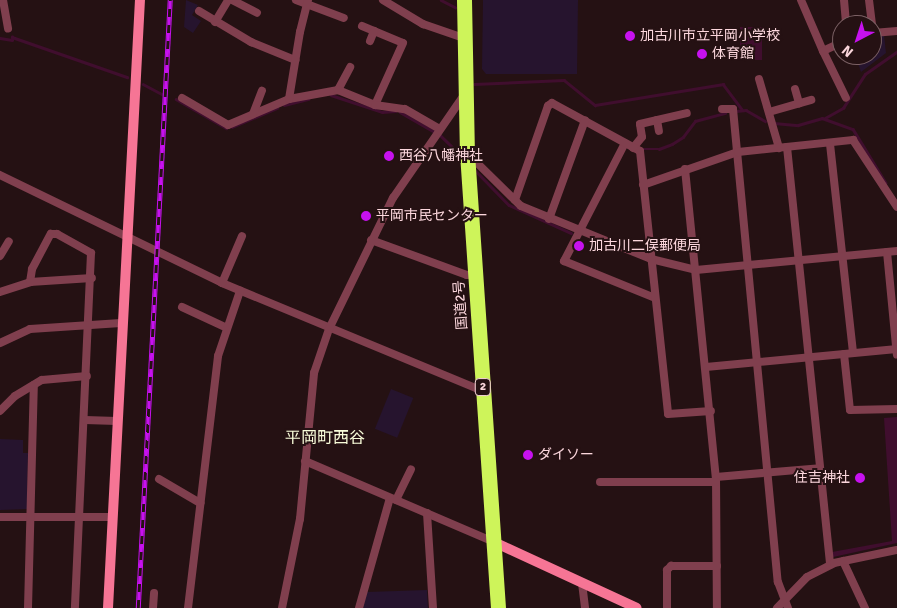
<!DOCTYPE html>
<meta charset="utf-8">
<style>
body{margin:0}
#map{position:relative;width:897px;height:608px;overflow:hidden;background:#251113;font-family:Signika,"Noto Sans JP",sans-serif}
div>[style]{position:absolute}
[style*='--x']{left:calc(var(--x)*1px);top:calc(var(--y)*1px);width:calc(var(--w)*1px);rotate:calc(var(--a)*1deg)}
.green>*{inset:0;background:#26142e;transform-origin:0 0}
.water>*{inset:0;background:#400e2e;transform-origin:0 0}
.stream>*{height:2.5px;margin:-1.25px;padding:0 1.25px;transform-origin:1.25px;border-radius:1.25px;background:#400e2e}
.street>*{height:8px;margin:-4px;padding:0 4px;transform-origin:4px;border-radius:4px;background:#803f4e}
.secondary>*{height:10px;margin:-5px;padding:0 5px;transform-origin:5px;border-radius:5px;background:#f67595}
.highway>*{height:15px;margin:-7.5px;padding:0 7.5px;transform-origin:7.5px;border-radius:7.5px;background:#cef45a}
.rail>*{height:4.5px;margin-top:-2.25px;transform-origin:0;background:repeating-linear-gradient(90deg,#251113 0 8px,#c711ef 0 16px);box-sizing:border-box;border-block:1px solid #c711ef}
.dots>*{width:14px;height:14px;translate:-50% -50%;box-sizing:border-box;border:2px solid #251113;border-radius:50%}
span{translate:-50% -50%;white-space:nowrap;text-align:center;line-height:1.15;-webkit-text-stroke:4px #251113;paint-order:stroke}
.shield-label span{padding:1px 4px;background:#251113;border:1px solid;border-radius:4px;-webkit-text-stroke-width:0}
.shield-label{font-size:12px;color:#fcd7dd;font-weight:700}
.poi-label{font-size:14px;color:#fcd7dd}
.left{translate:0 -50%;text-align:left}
.right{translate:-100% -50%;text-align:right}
.street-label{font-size:14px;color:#fcd7dd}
.quarter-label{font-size:16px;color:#f9fcd9}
.north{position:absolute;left:832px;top:15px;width:50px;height:50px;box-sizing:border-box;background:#251113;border:1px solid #7b6064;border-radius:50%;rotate:220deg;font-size:14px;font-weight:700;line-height:20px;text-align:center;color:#fcd7dd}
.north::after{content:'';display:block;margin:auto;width:18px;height:22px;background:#c711ef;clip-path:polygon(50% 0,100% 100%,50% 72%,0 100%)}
</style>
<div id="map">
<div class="green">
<div style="clip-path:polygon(186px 0,198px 5px,192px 15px,201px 21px,193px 33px,184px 27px)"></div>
<div style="clip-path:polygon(483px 0,578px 0,577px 74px,486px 74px,482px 69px)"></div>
<div style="clip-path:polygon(884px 35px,886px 53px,861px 72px,855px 55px,872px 55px,872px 36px)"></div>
<div style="left:391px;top:389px;width:24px;height:43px;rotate:22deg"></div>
<div style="clip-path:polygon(0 439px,23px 440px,23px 453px,28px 453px,27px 509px,0 510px)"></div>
<div style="clip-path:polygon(427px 590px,428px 608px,363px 608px,367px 592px)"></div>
</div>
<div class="water">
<div style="left:740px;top:27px;width:22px;height:33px"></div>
<div style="clip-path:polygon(897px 417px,897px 543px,833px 557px,832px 552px,892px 541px,884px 418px)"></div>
</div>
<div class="stream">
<div style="--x:441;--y:0;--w:16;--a:27"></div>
<div style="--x:0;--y:38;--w:12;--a:9"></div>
<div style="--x:12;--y:40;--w:3;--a:-90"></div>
<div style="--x:12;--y:37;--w:122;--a:19.2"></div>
<div style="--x:143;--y:84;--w:24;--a:28"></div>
<div style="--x:474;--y:84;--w:90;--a:-2.5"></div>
<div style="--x:564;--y:80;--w:40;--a:39"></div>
<div style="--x:595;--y:105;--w:130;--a:-9.3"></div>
<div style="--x:723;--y:84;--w:31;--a:53"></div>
<div style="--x:331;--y:95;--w:54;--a:18.4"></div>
<div style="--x:382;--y:112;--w:13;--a:-4"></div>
<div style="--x:176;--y:99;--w:58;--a:30.1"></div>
<div style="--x:284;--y:105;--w:25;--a:-14"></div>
<div style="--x:736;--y:111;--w:10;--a:-6"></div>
<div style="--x:746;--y:110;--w:22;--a:30"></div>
<div style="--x:400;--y:112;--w:46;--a:29.9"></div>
<div style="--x:440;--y:135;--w:28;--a:44"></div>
<div style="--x:825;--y:118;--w:21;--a:-29"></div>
<div style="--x:843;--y:108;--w:40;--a:-57.1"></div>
<div style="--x:865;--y:74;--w:39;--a:-35"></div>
<div style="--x:774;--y:123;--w:24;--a:5"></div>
<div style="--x:798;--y:125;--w:25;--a:-16"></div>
<div style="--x:822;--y:118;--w:33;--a:20"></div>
<div style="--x:853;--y:129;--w:63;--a:58.6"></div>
<div style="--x:232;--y:127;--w:49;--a:-22.9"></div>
<div style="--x:640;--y:149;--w:19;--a:0"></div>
<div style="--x:659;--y:149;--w:14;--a:-21"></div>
<div style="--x:672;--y:144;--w:13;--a:-32"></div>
<div style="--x:683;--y:137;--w:20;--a:-53"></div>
<div style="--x:695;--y:121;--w:31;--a:-15"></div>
<div style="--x:474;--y:169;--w:50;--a:45.8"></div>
<div style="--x:509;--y:205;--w:68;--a:24.3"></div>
</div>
<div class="street">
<div style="--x:3;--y:0;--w:29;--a:80"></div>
<div style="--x:232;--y:0;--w:28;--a:27"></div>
<div style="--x:296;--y:0;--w:51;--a:20.6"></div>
<div style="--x:383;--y:0;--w:47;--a:31"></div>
<div style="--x:423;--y:24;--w:43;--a:18.9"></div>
<div style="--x:801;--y:0;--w:56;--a:66.7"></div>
<div style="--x:823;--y:51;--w:21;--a:-25"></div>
<div style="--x:844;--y:0;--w:25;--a:85"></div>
<div style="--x:869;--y:0;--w:33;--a:83"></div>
<div style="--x:873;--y:33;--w:24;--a:-5"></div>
<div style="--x:199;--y:11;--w:61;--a:30.8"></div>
<div style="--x:251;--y:42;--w:48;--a:22.2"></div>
<div style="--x:215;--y:22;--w:26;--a:-59"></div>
<div style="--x:362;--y:26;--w:44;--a:22.5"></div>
<div style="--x:403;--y:43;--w:68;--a:114.3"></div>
<div style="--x:370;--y:41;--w:11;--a:-68"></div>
<div style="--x:823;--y:51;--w:52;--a:63.9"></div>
<div style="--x:759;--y:79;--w:72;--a:73.8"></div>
<div style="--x:795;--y:89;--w:15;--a:74"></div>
<div style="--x:338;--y:90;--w:26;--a:-62"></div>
<div style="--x:182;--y:98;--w:53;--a:30.4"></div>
<div style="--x:228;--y:125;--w:66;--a:-23.1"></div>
<div style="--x:289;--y:99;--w:50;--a:-10.4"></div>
<div style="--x:338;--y:90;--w:40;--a:22"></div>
<div style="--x:375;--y:105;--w:30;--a:8"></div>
<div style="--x:405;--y:109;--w:39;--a:30"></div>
<div style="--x:289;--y:99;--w:68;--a:-80.7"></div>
<div style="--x:300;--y:32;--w:33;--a:-76"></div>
<div style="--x:722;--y:109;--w:11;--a:0"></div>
<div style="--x:733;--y:109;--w:475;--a:84.6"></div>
<div style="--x:778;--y:582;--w:28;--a:69"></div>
<div style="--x:769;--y:112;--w:44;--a:-15.9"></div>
<div style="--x:253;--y:114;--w:25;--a:-69"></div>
<div style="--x:657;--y:120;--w:11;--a:80"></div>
<div style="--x:625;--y:143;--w:133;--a:117.3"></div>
<div style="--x:564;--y:261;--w:98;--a:22.1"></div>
<div style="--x:830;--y:144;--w:210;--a:83.7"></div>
<div style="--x:787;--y:147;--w:420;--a:84.1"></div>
<div style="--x:633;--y:148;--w:14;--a:-51"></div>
<div style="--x:642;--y:137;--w:13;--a:-99"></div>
<div style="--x:640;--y:124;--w:48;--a:-13.2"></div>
<div style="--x:468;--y:154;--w:74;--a:44.5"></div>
<div style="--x:521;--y:206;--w:140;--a:22.2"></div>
<div style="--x:651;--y:259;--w:46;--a:13.7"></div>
<div style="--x:696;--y:270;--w:202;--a:-5.4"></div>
<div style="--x:685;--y:169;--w:310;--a:84.3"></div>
<div style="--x:716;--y:477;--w:131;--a:89.6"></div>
<div style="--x:0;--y:175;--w:247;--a:25.9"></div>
<div style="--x:222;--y:283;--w:282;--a:22.5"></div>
<div style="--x:643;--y:185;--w:101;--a:-19.2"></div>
<div style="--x:738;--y:152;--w:116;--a:-6"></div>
<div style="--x:853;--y:140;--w:80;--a:56.7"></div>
<div style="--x:515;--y:200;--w:100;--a:-70.7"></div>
<div style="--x:548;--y:106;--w:5;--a:-37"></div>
<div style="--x:552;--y:103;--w:100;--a:28.6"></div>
<div style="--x:640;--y:151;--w:264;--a:83.9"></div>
<div style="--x:668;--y:414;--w:43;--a:-4"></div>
<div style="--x:549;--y:219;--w:105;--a:-70"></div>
<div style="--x:371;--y:240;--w:102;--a:20"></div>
<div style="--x:467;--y:275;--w:8;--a:-7"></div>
<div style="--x:887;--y:252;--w:103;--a:84.5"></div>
<div style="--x:0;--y:256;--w:17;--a:-59"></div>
<div style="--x:30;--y:282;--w:13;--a:-81"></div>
<div style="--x:32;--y:269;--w:40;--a:-62"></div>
<div style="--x:51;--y:234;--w:6;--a:0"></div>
<div style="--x:57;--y:234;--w:39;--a:29"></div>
<div style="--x:91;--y:253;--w:355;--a:92.6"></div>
<div style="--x:222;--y:283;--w:51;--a:-66.9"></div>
<div style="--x:0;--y:292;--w:32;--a:-18"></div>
<div style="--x:30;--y:282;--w:62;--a:-3.7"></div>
<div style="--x:182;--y:307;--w:47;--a:24.9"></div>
<div style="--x:0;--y:343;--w:33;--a:-25"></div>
<div style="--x:30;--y:329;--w:91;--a:-3.8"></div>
<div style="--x:844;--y:354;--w:56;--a:83.9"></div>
<div style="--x:850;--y:410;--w:47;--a:-1.2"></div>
<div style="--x:706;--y:367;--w:192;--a:-5.4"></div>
<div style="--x:0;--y:411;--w:21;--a:-45"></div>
<div style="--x:15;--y:396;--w:31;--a:-31"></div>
<div style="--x:42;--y:380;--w:45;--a:-5.1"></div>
<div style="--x:85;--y:420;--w:32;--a:2"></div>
<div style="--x:305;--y:461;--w:206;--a:23.2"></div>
<div style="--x:716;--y:477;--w:104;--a:-4.9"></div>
<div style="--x:159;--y:479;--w:48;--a:30.3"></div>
<div style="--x:600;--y:482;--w:116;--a:0"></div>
<div style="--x:396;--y:500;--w:34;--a:-64"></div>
<div style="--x:427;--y:513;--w:95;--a:86.4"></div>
<div style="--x:0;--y:517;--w:112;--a:0"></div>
<div style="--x:843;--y:561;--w:52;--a:64.9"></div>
<div style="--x:582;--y:583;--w:25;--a:83"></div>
<div style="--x:28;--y:608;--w:223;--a:-88.5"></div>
<div style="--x:153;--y:608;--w:15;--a:-86"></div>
<div style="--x:188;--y:608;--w:254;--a:-83.2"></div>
<div style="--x:218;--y:356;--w:69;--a:-71.3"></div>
<div style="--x:282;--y:608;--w:91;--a:-78.6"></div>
<div style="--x:300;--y:519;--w:147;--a:-84.5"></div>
<div style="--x:314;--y:373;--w:46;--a:-71.2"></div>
<div style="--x:329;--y:329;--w:146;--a:-64"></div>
<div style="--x:393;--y:198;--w:125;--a:-55.4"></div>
<div style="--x:359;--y:608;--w:114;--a:-74.3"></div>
<div style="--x:667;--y:608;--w:38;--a:-90"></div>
<div style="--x:667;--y:570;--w:6;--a:-45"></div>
<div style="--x:671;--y:566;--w:46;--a:0"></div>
<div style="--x:777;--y:608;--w:43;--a:-45.9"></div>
<div style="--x:807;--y:577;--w:30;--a:-27"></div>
<div style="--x:834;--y:563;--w:64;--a:-11.7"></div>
</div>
<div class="secondary">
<div style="--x:494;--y:542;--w:157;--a:24.8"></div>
<div style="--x:108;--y:608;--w:609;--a:-86.99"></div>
</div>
<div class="highway">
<div style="--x:464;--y:0;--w:153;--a:88.9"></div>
<div style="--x:467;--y:153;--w:456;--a:86.1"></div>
</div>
<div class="rail">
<div style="--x:138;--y:608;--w:609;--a:-86.99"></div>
</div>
<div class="dots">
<div style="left:630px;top:36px;background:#c711ef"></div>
<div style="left:702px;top:54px;background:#c711ef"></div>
<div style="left:389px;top:156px;background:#c711ef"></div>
<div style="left:366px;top:216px;background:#c711ef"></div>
<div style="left:579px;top:246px;background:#c711ef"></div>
<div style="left:528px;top:455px;background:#c711ef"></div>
<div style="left:860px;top:478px;background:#c711ef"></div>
</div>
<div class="shield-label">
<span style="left:483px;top:387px">2</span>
</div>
<div class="poi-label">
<span class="left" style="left:640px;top:36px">加古川市立平岡小学校</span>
<span class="left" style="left:712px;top:54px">体育館</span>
<span class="left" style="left:399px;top:156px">西谷八幡神社</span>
<span class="left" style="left:376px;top:216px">平岡市民センター</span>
<span class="left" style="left:589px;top:246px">加古川二俣郵便局</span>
<span class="left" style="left:538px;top:455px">ダイソー</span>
<span class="right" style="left:850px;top:478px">住吉神社</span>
</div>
<div class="street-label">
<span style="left:461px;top:305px;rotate:-94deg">国道2号</span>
</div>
<div class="quarter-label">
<span style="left:325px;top:438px">平岡町西谷</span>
</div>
<div class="north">N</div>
</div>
